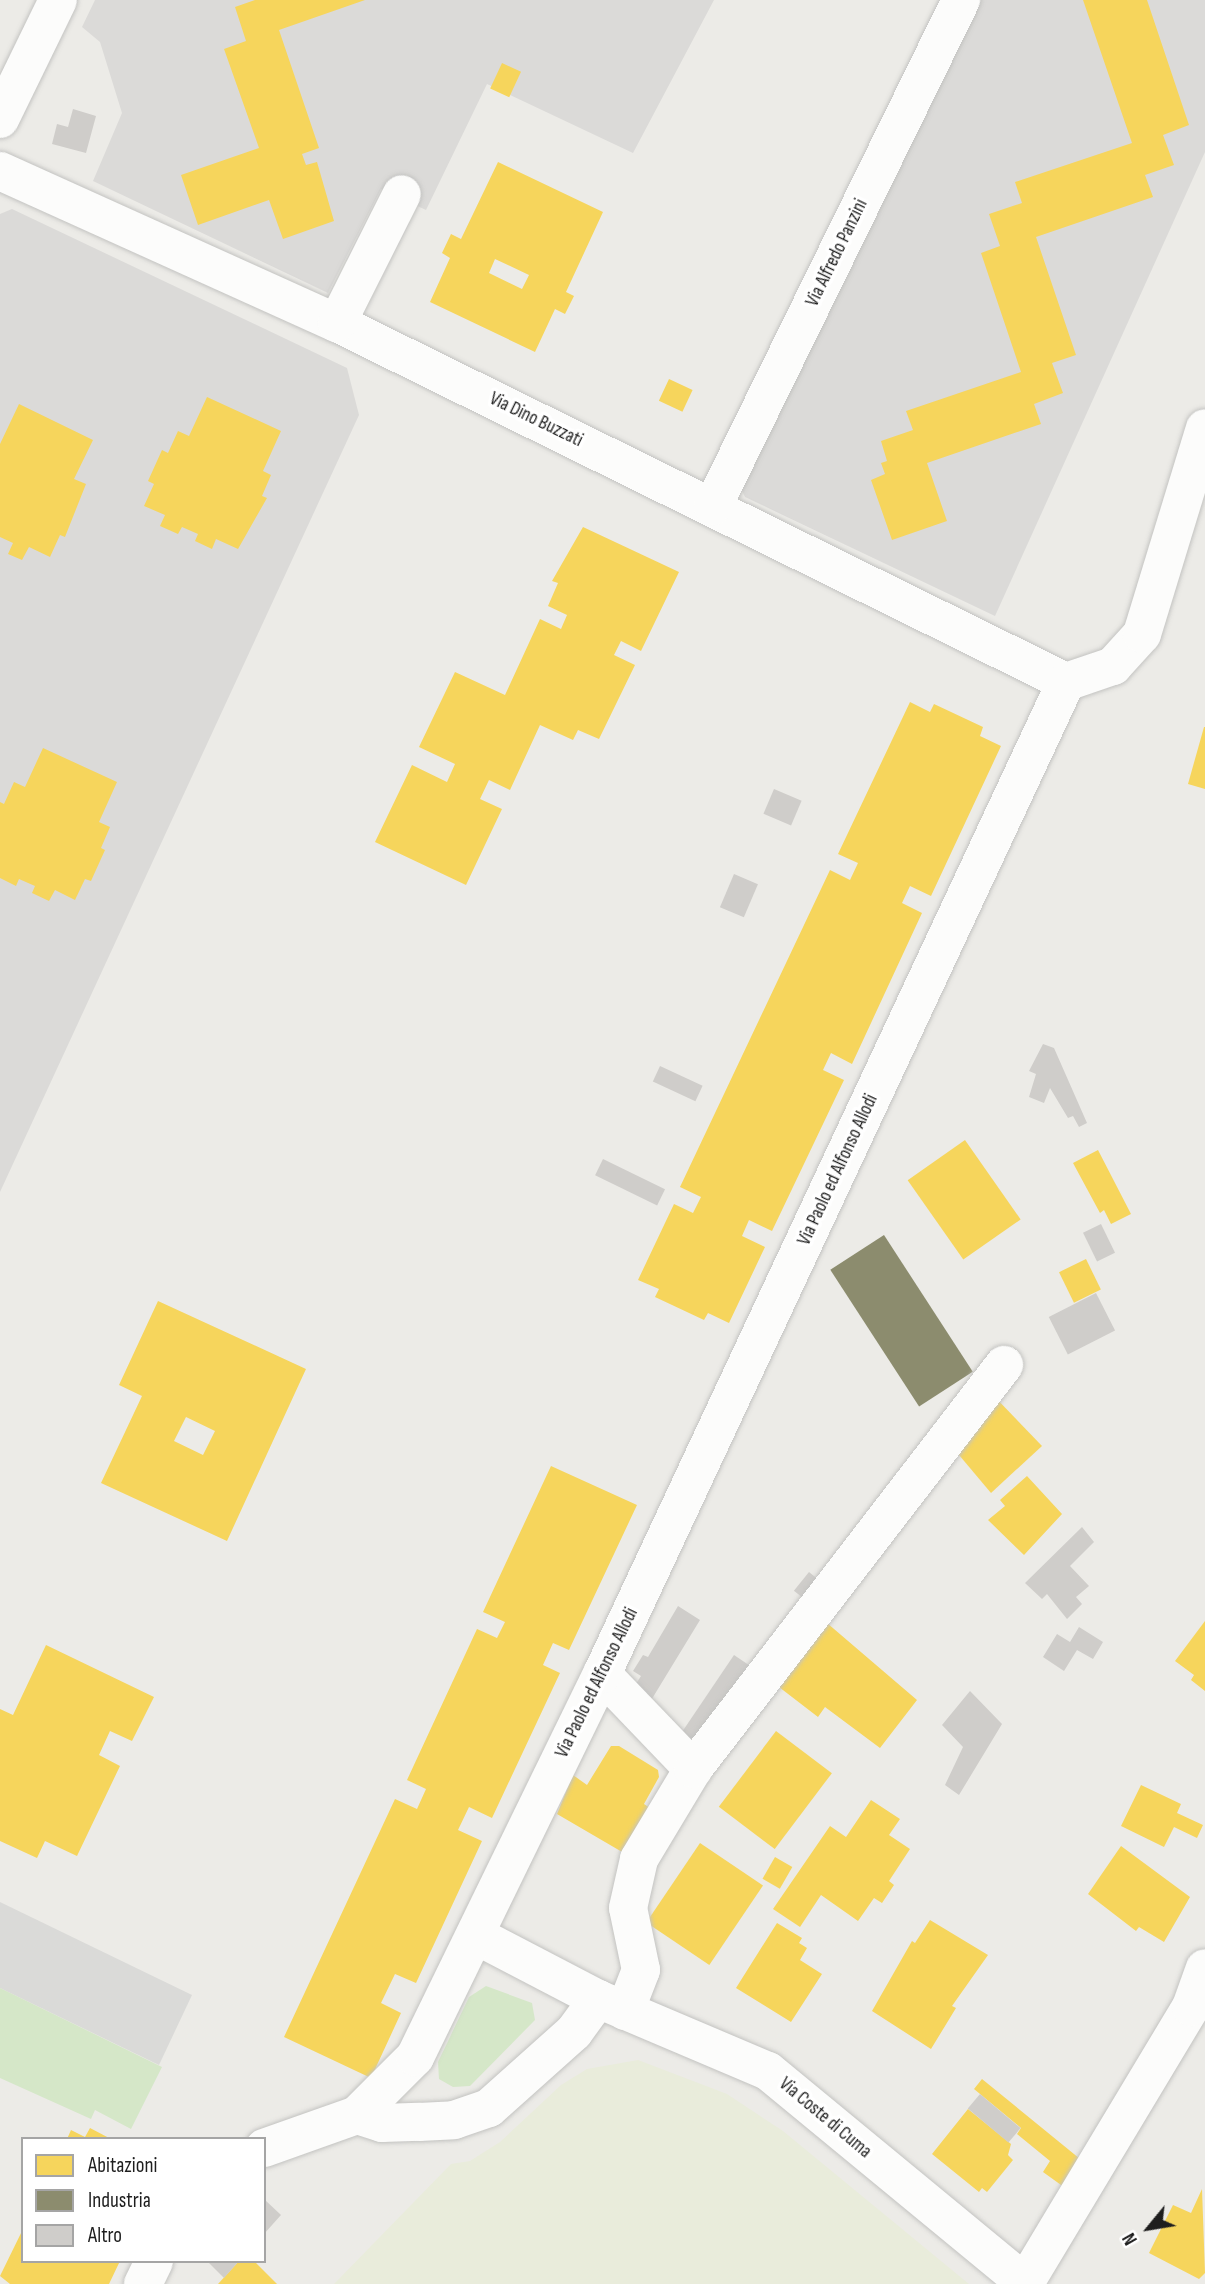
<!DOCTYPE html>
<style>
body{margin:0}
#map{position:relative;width:1205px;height:2284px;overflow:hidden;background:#ecebe7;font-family:"Sofia Sans Condensed",sans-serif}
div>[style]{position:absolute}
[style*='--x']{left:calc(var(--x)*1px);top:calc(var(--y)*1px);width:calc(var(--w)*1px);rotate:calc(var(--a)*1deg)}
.residential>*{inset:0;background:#dbdad8}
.religious>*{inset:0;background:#dadad8}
.farmland>*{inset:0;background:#e9ecdb}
.grass>*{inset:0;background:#d5e7c8}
.homes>*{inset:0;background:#f6d55c;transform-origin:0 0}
.industry>*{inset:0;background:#8c8c6e;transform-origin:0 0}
.building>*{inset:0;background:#cfcdca;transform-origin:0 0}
.roads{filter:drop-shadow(0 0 2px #c3c3c1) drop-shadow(0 0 2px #c3c3c1)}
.street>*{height:38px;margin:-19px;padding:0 19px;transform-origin:19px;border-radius:19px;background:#fcfcfb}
span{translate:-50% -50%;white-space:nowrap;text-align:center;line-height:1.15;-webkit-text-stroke:7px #fff;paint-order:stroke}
.street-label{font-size:19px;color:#1e1e1e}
.legend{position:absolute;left:21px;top:2137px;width:245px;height:126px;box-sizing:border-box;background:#fff;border:2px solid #a5a5a5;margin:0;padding:9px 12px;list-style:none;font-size:21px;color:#1e1e1e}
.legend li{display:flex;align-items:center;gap:14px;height:35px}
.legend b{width:35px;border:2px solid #a5a5a5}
.north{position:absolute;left:1114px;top:2193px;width:70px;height:70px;-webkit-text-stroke:5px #fff;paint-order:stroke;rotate:240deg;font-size:19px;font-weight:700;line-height:28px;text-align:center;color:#1e1e1e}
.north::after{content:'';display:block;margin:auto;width:24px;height:32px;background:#1e1e1e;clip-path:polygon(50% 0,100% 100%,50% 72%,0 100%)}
</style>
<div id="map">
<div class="residential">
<div style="clip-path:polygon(95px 0,714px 0,633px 153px,487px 84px,426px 210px,381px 189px,328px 293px,93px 181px,122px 113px,100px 42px,82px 27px)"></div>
<div style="clip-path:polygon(967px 0,1205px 0,1205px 152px,995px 616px,745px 497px,733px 471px)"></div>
<div style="clip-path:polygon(12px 209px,347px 368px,359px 415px,0 1192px,0 214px)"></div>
</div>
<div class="religious">
<div style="clip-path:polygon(0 1902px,192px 1995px,159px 2065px,0 1988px)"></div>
</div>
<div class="farmland">
<div style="clip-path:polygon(638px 2060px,727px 2094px,783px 2131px,969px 2284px,334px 2284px,451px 2164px,470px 2161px,500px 2142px,561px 2085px,587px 2069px)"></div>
</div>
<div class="grass">
<div style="clip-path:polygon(486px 1986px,532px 2003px,535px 2020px,470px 2086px,453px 2087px,439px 2079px,438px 2062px,469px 1997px)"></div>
<div style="clip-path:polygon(0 1988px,162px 2067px,131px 2129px,95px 2110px,91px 2119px,0 2078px)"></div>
</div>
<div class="homes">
<div style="clip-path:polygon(255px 0,365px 0,279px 30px,319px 148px,302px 154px,306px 165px,317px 162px,334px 221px,283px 239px,269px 200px,198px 225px,181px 175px,259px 148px,224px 49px,246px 41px,235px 7px)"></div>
<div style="clip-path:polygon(1083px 0,1147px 0,1189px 125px,1163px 135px,1174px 165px,1145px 175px,1153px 197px,1036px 237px,1076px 355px,1052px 363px,1063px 393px,1034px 404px,1041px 424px,927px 463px,947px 521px,892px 540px,871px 480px,885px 474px,881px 463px,887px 461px,881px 441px,913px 430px,906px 411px,1021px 372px,981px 253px,1000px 246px,989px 214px,1022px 203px,1015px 182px,1132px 143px)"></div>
<div style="left:502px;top:63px;width:21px;height:28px;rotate:25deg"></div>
<div style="clip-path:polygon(evenodd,498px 162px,603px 212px,566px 292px,574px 296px,565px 314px,555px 309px,535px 352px,430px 302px,450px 258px,442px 253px,451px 234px,461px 239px,498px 162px,495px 259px,529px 275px,522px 289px,489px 273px,495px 259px)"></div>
<div style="left:669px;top:379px;width:26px;height:24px;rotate:25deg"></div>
<div style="clip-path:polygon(207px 397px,281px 431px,263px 471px,271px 475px,262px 496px,267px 498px,238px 549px,216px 539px,212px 549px,195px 541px,198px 534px,182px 527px,178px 534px,160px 526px,165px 515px,144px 506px,154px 484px,148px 481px,162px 450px,168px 453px,178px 431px,189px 436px)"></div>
<div style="clip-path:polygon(19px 404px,93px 440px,74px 479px,86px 484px,65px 537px,60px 535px,50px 557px,29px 547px,22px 560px,8px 554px,13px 543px,0 537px,0 444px)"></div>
<div style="clip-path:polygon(583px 527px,679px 572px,641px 651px,621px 641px,614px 655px,635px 665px,599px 739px,578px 730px,573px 740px,540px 725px,510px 790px,489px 780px,480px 799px,502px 809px,466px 885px,375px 842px,412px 765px,447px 782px,455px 764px,419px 747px,455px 672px,505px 695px,540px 619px,561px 629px,567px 615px,548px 606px,558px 583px,552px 581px)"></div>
<div style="clip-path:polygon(910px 702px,930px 712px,934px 704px,983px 727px,980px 736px,1001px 746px,931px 896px,910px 886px,902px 903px,922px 913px,852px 1064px,831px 1053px,823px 1070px,844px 1080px,772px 1231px,749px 1220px,742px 1236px,765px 1247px,729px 1323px,708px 1313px,704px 1320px,655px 1297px,659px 1289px,638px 1280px,674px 1204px,693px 1213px,701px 1197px,680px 1187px,830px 870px,850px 880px,858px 863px,838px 854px)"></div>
<div style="clip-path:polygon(1204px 727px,1205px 727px,1205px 789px,1188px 784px)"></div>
<div style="clip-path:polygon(43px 748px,117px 782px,99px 822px,110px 827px,101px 848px,105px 850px,91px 881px,85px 879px,75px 900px,55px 890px,49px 901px,32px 893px,35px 886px,19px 879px,16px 886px,0 878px,0 802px,4px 804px,14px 782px,25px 787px)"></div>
<div style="left:965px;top:1140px;width:97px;height:70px;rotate:55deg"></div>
<div style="clip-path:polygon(1098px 1150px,1131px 1214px,1111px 1224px,1104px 1210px,1100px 1213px,1073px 1163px)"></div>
<div style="left:1086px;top:1259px;width:34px;height:30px;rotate:64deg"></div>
<div style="clip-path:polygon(evenodd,158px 1301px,306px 1369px,227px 1541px,101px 1483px,142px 1396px,119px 1385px,158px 1301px,186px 1417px,215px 1431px,203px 1455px,174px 1441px,186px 1417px)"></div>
<div style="clip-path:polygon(991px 1393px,1042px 1446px,991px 1493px,954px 1449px)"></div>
<div style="clip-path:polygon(551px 1466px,637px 1505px,569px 1650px,553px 1643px,543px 1665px,560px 1673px,492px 1818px,469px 1807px,458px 1830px,482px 1841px,416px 1983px,395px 1974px,381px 2003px,401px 2013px,371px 2078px,284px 2037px,395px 1799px,417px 1809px,426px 1789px,407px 1780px,477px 1629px,497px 1638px,505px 1622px,483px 1612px)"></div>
<div style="clip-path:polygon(1027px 1476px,1062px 1514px,1024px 1555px,988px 1520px,1005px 1506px,1000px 1500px)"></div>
<div style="clip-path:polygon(1205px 1621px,1205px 1691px,1191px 1680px,1194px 1675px,1175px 1661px)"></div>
<div style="clip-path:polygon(827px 1623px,917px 1700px,880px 1748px,825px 1707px,818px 1717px,779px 1687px)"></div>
<div style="clip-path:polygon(46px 1645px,154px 1697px,132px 1741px,110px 1731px,99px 1755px,120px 1766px,77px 1856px,45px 1841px,37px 1858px,0 1841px,0 1709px,13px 1715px)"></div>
<div style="left:776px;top:1731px;width:70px;height:95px;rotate:37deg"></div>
<div style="clip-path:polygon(611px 1746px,619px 1746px,658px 1770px,659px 1777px,644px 1804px,657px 1813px,629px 1856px,557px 1814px,573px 1775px,587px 1785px)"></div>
<div style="clip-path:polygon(1141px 1785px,1181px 1804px,1177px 1813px,1203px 1825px,1197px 1838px,1174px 1827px,1164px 1847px,1121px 1826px)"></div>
<div style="clip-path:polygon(871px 1800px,900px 1819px,889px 1835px,910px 1849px,889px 1881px,894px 1885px,882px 1903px,874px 1898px,858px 1921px,821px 1895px,800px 1927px,773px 1909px,830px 1826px,846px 1837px)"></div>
<div style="left:700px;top:1843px;width:76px;height:96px;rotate:34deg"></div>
<div style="clip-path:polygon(1121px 1846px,1190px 1897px,1164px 1942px,1139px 1927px,1136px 1931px,1088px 1894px)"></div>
<div style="left:775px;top:1857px;width:20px;height:25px;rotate:30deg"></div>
<div style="clip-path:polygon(930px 1920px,988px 1955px,952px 2006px,956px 2008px,931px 2049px,872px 2011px,912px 1941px,915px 1943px)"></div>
<div style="clip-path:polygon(777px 1923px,802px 1938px,799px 1943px,807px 1948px,800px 1960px,822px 1974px,791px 2022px,736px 1988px)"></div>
<div style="clip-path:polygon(982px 2079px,1085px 2163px,1068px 2190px,1043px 2172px,1050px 2161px,1017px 2134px,1021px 2128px,974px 2089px)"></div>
<div style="clip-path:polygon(968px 2109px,1011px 2144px,1008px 2155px,1013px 2160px,987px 2192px,982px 2188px,979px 2192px,932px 2154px)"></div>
<div style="clip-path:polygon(90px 2128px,111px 2139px,67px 2139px,71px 2130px,85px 2137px)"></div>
<div style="clip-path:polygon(1202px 2189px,1205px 2273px,1199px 2279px,1149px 2253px,1173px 2205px,1191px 2213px)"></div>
<div style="clip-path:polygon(23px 2229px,23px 2261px,120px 2261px,109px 2284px,10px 2284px,0 2276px)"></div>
<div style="clip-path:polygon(239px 2261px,254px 2261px,277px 2284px,218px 2284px)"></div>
</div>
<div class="industry">
<div style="left:884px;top:1235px;width:163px;height:64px;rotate:57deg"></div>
</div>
<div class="building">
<div style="clip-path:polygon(73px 109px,96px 116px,86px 153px,52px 144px,57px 124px,68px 127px)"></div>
<div style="left:774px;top:789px;width:30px;height:27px;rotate:23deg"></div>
<div style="left:734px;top:874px;width:26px;height:36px;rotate:23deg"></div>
<div style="clip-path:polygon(1043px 1044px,1054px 1048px,1087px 1123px,1079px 1127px,1073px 1116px,1068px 1118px,1050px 1088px,1044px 1103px,1029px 1097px,1036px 1074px,1029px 1071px)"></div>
<div style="left:660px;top:1066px;width:47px;height:17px;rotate:25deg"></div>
<div style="left:603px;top:1159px;width:69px;height:18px;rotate:26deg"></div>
<div style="left:1101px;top:1224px;width:32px;height:20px;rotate:64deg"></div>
<div style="left:1096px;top:1293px;width:42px;height:53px;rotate:63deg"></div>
<div style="clip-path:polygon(1082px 1527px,1094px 1542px,1070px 1566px,1089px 1586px,1076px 1597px,1082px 1604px,1067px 1619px,1047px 1594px,1042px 1599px,1025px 1583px)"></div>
<div style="left:809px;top:1572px;width:13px;height:24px;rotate:39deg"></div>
<div style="clip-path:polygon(678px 1606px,700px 1620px,650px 1702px,634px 1687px,641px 1676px,633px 1671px,643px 1655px,648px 1657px)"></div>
<div style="clip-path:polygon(1079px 1627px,1103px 1642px,1093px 1659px,1077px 1650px,1064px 1671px,1043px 1657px,1057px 1634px,1070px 1642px)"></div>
<div style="left:734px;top:1655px;width:25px;height:102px;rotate:34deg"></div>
<div style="clip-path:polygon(970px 1691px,1002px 1724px,959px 1795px,945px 1785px,963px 1747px,942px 1725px)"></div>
<div style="left:980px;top:2094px;width:53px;height:19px;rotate:40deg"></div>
<div style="clip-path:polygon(264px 2199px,281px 2215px,264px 2234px)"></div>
<div style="clip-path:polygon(207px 2261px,239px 2261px,224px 2278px)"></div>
</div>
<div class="roads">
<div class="street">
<div style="--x:0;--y:119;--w:132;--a:-64"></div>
<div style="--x:0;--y:171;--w:370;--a:24.3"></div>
<div style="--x:337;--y:323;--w:813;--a:26.22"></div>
<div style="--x:337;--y:323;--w:144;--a:-63.3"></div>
<div style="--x:713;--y:506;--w:564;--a:-63.89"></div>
<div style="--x:602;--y:1674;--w:132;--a:46.2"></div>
<div style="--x:477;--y:1936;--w:136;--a:27.5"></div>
<div style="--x:598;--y:1999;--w:185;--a:23"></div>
<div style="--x:768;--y:2071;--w:335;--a:39.5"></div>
<div style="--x:625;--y:2011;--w:44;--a:-68.7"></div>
<div style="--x:641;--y:1970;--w:63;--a:-101.8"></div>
<div style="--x:628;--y:1908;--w:50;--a:-77.3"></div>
<div style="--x:639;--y:1859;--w:105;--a:-59"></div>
<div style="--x:693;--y:1769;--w:510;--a:-52.41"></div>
<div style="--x:357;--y:2115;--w:26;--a:18"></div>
<div style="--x:382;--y:2123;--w:37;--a:-2"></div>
<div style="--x:419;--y:2122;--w:35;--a:-3"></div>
<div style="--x:454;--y:2120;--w:37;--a:-19"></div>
<div style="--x:489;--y:2108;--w:114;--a:-41.8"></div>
<div style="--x:574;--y:2032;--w:41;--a:-54"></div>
<div style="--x:264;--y:2148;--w:99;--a:-19.5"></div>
<div style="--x:357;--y:2115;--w:82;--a:-45"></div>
<div style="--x:415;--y:2057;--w:426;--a:-64"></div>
<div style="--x:602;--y:1674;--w:1095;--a:-64.93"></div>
<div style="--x:1066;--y:682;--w:50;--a:-18.8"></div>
<div style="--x:1113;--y:666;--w:43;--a:-47.8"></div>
<div style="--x:1142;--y:634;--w:215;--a:-73"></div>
<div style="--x:1025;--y:2283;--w:322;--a:-59"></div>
<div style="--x:1191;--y:2007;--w:41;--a:-70.3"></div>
<div style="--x:143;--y:2284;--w:25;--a:-64"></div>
</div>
</div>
<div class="street-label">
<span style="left:837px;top:253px;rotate:-64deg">Via Alfredo Panzini</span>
<span style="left:536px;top:420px;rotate:26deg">Via Dino Buzzati</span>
<span style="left:838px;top:1170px;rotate:-65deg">Via Paolo ed Alfonso Allodi</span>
<span style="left:597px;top:1683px;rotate:-64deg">Via Paolo ed Alfonso Allodi</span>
<span style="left:825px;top:2118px;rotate:40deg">Via Coste di Cuma</span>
</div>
<ul class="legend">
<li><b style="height:19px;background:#f6d55c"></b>Abitazioni</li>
<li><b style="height:19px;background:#8c8c6e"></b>Industria</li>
<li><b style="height:19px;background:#cfcdca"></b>Altro</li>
</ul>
<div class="north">N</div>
</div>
